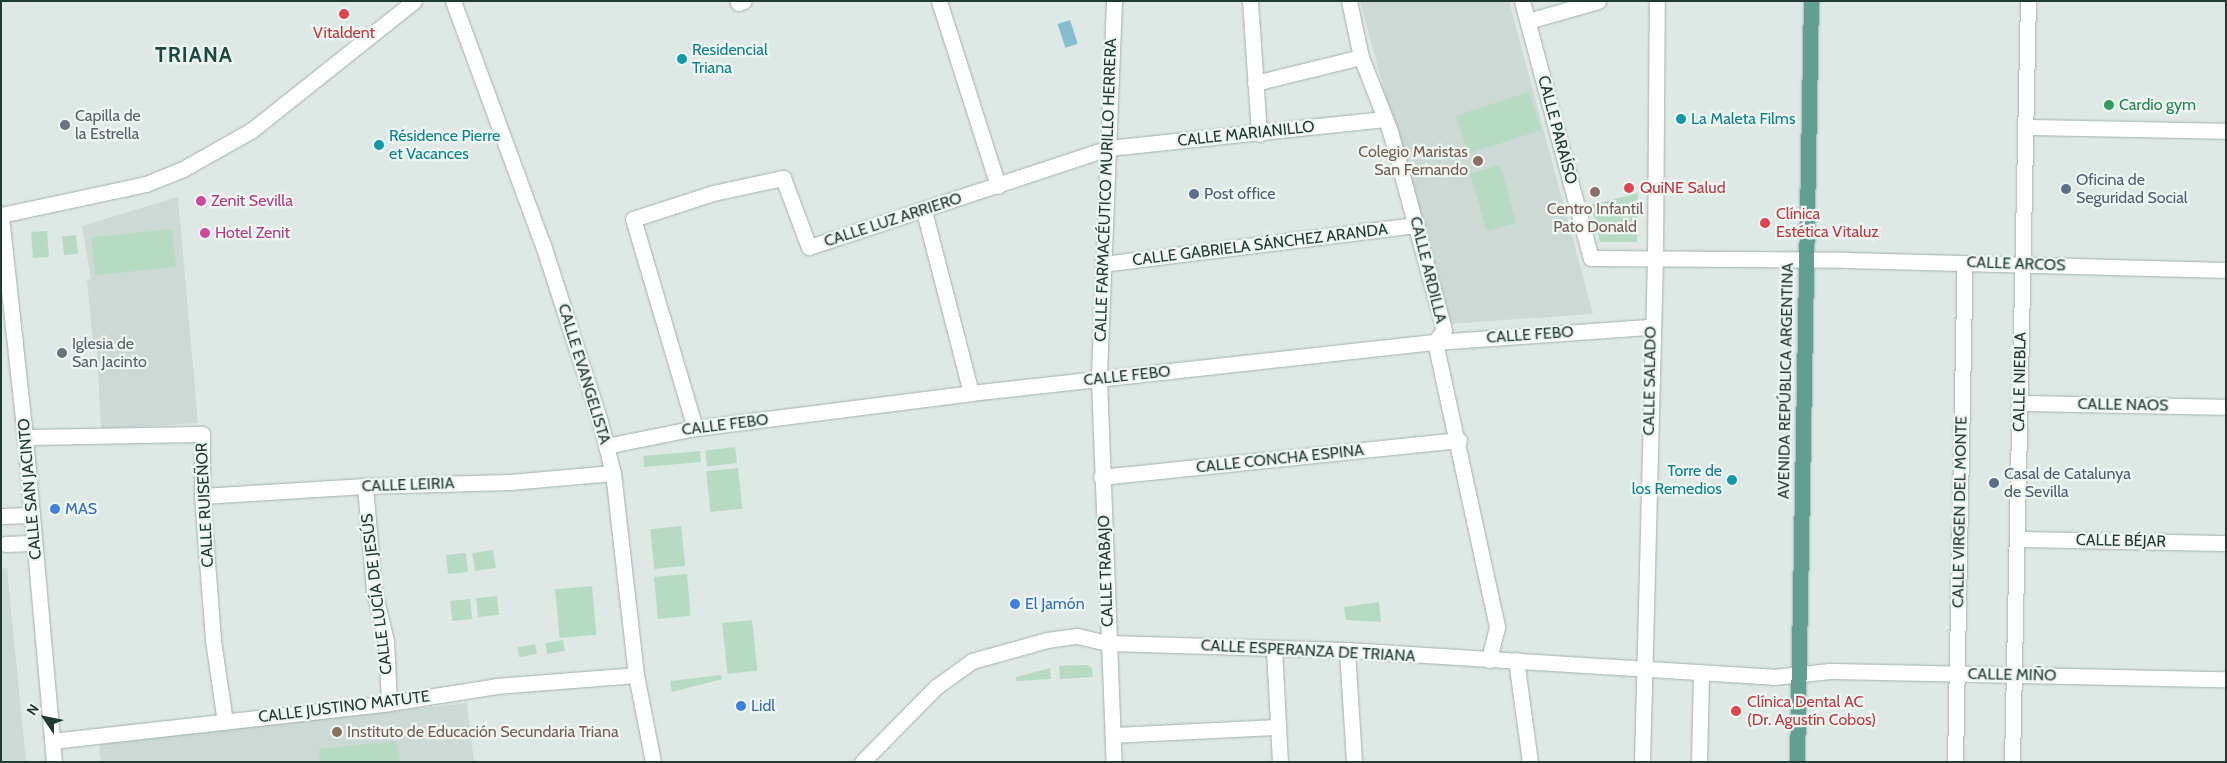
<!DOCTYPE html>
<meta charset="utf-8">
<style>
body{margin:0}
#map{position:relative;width:2227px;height:763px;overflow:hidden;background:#dee9e5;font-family:Cabin,sans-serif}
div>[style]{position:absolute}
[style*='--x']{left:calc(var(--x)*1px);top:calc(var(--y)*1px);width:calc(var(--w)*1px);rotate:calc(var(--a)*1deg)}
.built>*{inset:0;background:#ccd9d4}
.green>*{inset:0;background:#b6dbc2;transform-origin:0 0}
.water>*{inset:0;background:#85bfcf;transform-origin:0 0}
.roads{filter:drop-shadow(0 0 1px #a1b1ac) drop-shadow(0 0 1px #a1b1ac)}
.street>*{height:15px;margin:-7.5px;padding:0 7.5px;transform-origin:7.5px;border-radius:7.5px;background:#fff}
.secondary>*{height:15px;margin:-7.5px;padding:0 7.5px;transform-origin:7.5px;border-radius:7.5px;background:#fff}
.primary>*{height:15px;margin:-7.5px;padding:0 7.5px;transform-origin:7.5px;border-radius:7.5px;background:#629f93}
.dots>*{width:14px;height:14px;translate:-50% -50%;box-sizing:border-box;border:2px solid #eef6f2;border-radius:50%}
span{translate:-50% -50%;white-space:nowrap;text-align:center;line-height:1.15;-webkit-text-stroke:4.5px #eef6f2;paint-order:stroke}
.health-label{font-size:16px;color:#be3a42}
.left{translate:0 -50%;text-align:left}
.culture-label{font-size:16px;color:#0d838f}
.right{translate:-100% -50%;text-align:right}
.leisure-label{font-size:16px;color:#27864d}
.worship-label{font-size:16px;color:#5b616d}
.street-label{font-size:16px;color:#1f3933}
.education-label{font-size:16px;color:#785e54}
.service-label{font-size:16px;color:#4e5e75}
.hotel-label{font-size:16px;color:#b23c85}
.shop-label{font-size:16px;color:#366cbe}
.district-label{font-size:21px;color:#1c4a42;font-weight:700;letter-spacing:1px}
.frame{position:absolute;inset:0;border:2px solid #1f3933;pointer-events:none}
.north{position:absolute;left:20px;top:693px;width:50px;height:50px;-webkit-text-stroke:4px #eef6f2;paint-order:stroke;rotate:304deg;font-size:14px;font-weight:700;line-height:20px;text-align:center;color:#1f3933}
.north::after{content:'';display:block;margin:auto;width:18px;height:22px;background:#1f3933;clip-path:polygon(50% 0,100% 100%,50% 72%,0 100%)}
</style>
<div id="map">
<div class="built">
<div style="clip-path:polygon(1360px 1px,1509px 1px,1593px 314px,1447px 324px)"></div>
<div style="clip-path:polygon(178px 197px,198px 423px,101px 429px,97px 351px,94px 351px,87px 280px,91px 279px,82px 226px)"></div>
<div style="clip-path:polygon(7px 568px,14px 641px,26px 762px,1px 762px,1px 569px)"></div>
<div style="clip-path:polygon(467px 703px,474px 762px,102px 762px,99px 754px,100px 744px)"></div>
</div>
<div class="green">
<div style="left:1529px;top:92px;width:40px;height:77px;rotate:72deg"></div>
<div style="left:1500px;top:165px;width:60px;height:31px;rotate:74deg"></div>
<div style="clip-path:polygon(1638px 193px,1637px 242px,1600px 242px,1591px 205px)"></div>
<div style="left:172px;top:229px;width:38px;height:81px;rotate:84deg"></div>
<div style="left:47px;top:231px;width:26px;height:16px;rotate:86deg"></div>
<div style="left:76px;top:235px;width:19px;height:14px;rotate:84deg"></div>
<div style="left:735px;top:447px;width:16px;height:30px;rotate:83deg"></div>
<div style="left:700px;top:451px;width:11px;height:57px;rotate:85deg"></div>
<div style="left:738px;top:468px;width:41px;height:32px;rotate:84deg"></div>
<div style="left:681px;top:526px;width:40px;height:31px;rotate:84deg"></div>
<div style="left:493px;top:550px;width:18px;height:21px;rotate:81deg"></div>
<div style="left:466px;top:553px;width:19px;height:20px;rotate:84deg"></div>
<div style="left:687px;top:574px;width:42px;height:33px;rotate:85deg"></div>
<div style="left:592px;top:586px;width:49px;height:37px;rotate:85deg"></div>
<div style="left:497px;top:596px;width:19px;height:21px;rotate:84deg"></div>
<div style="left:470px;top:599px;width:20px;height:20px;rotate:84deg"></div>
<div style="clip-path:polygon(1379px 602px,1381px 622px,1346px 620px,1344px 607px)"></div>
<div style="left:752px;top:620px;width:51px;height:30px;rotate:84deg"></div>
<div style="left:563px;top:640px;width:11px;height:18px;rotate:80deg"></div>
<div style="left:535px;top:644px;width:10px;height:18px;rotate:79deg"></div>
<div style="clip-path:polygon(1088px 665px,1092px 668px,1093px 677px,1060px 679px,1059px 666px)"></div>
<div style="clip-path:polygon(1050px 668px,1051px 679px,1016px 681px,1016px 677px)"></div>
<div style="clip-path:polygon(721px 675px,722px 679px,672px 692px,670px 681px)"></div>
<div style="clip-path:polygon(397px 741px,400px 762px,320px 762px,319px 749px)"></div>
</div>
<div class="water">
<div style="left:1070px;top:20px;width:25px;height:13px;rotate:72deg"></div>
</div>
<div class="roads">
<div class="street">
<div style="--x:453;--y:1;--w:260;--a:69.8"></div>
<div style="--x:543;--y:245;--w:186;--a:72.1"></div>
<div style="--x:600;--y:422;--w:53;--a:75.7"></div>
<div style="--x:613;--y:473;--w:203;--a:83.5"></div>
<div style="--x:636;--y:675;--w:89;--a:78.9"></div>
<div style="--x:939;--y:1;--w:194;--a:72.3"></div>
<div style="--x:1114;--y:1;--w:379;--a:92.3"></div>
<div style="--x:1099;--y:380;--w:382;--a:87.8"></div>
<div style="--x:1250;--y:1;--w:133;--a:86.1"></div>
<div style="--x:1349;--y:1;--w:57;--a:77.9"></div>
<div style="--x:1361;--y:57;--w:79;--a:68.6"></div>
<div style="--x:1390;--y:131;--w:206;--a:74.8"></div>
<div style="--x:1444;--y:330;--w:15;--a:127"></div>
<div style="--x:1435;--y:342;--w:292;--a:77.7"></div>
<div style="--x:1497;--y:627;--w:34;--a:104"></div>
<div style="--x:1522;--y:1;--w:266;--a:75"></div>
<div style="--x:1591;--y:258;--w:256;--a:0.4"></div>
<div style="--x:1847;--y:260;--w:379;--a:1.5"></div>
<div style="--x:738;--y:3;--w:6;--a:-18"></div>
<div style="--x:1528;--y:21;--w:73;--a:-15.9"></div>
<div style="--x:1255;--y:83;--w:109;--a:-13.8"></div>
<div style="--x:2026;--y:127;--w:200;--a:1.1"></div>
<div style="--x:924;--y:211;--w:188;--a:75.5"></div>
<div style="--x:1;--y:216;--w:222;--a:83.8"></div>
<div style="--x:25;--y:437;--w:326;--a:84.9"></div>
<div style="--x:1103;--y:264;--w:316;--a:-7.1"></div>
<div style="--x:2020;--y:403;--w:206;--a:1.1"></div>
<div style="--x:695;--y:428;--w:218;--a:-106.5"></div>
<div style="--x:633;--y:219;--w:84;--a:-18"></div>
<div style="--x:713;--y:193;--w:72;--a:-12.1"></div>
<div style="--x:783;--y:178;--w:74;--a:69.4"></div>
<div style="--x:809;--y:247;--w:316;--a:-18.3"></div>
<div style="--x:1109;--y:148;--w:277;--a:-6"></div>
<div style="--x:25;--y:437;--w:177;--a:-1"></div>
<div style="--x:202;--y:434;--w:62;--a:90"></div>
<div style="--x:202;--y:496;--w:144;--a:85.6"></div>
<div style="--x:213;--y:640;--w:83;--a:81.7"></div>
<div style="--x:606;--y:446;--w:91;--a:-11.4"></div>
<div style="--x:695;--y:428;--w:278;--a:-7.2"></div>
<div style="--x:971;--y:393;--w:467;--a:-6.3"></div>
<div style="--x:1435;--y:342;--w:217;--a:-4"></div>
<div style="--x:1101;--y:477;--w:360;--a:-5.9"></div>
<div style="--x:365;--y:486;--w:105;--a:85.1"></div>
<div style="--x:374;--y:591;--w:51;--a:76.5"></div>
<div style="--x:386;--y:641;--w:62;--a:87.2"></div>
<div style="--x:202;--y:496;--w:163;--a:-3.5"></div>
<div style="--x:365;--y:486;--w:145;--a:-1.6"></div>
<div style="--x:510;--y:482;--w:103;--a:-5"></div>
<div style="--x:2;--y:516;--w:30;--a:-2"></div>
<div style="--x:2017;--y:539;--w:209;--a:1.1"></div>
<div style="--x:5;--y:544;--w:29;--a:-2"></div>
<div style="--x:1274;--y:648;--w:114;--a:87"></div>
<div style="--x:1347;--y:650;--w:112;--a:86.4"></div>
<div style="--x:1516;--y:660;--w:103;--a:82.2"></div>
<div style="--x:1113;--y:735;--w:165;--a:-2.8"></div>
<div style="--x:52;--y:741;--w:339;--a:-6.4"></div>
<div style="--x:389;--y:703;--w:109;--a:-8.9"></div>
<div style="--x:497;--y:686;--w:139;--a:-4.5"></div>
<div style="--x:862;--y:762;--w:105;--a:-45.4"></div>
<div style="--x:936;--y:687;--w:44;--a:-35.8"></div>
<div style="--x:972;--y:661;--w:78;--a:-15.6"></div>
<div style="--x:1047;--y:640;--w:30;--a:-8"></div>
<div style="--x:1077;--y:636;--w:32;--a:13"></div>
<div style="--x:1108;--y:643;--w:239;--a:1.7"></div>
<div style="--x:1347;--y:650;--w:427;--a:3.6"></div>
<div style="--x:1773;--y:677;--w:57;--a:-6"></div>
<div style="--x:1830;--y:671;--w:396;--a:1.2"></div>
<div style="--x:1642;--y:762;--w:504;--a:-88.52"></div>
<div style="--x:1655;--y:258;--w:257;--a:-89.6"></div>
<div style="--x:1699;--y:762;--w:89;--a:-88.7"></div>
<div style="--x:1955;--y:762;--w:499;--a:-88.9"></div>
<div style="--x:2012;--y:762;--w:761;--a:-88.8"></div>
</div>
<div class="secondary">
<div style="--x:1;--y:215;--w:148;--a:-12.1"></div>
<div style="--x:146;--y:184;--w:40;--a:-22"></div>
<div style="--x:183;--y:169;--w:79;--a:-29.5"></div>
<div style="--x:252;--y:130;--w:207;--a:-38.5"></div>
</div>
<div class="primary">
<div style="--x:1797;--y:762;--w:761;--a:-88.95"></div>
</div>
</div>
<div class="dots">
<div style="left:344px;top:14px;background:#e0444e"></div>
<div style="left:682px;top:59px;background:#0f9aa8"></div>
<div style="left:2109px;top:105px;background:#2e9e5b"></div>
<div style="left:1681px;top:119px;background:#0f9aa8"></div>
<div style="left:65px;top:125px;background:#6b7280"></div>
<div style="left:379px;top:145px;background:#0f9aa8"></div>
<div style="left:1478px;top:161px;background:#8d6e63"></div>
<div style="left:1629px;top:188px;background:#e0444e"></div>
<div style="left:2066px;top:189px;background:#5c6f8a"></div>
<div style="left:1595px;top:192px;background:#8d6e63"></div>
<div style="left:1194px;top:194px;background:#5c6f8a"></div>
<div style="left:201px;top:201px;background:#d1479c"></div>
<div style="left:1765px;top:223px;background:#e0444e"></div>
<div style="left:205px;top:233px;background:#d1479c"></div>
<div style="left:62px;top:353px;background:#6b7280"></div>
<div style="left:1732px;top:480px;background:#0f9aa8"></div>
<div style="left:1994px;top:483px;background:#5c6f8a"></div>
<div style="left:55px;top:509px;background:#3f7fe0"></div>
<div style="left:1015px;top:604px;background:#3f7fe0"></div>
<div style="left:741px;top:706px;background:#3f7fe0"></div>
<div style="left:1736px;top:711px;background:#e0444e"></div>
<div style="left:337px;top:732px;background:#8d6e63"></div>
</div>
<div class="health-label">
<span style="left:344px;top:33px">Vitaldent</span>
<span class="left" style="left:1640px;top:188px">QuiNE Salud</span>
<span class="left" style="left:1776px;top:223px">Clínica<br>Estética Vitaluz</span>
<span class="left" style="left:1747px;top:711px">Clínica Dental AC<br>(Dr. Agustín Cobos)</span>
</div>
<div class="culture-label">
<span class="left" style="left:692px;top:59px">Residencial<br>Triana</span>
<span class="left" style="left:1691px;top:119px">La Maleta Films</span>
<span class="left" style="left:389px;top:145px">Résidence Pierre<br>et Vacances</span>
<span class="right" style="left:1722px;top:480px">Torre de<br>los Remedios</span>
</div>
<div class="leisure-label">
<span class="left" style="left:2119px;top:105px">Cardio gym</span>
</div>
<div class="worship-label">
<span class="left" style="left:75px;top:125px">Capilla de<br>la Estrella</span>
<span class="left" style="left:72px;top:353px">Iglesia de<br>San Jacinto</span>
</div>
<div class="street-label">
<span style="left:1557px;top:130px;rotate:75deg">CALLE PARAÍSO</span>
<span style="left:1246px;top:134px;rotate:-6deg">CALLE MARIANILLO</span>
<span style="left:1106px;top:190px;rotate:-88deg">CALLE FARMACÉUTICO MURILLO HERRERA</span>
<span style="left:893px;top:220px;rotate:-18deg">CALLE LUZ ARRIERO</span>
<span style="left:1260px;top:245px;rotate:-7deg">CALLE GABRIELA SÁNCHEZ ARANDA</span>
<span style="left:2016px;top:264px;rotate:2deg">CALLE ARCOS</span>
<span style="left:1428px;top:270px;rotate:76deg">CALLE ARDILLA</span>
<span style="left:1530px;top:335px;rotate:-4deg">CALLE FEBO</span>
<span style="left:584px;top:374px;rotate:73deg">CALLE EVANGELISTA</span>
<span style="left:1127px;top:376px;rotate:-6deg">CALLE FEBO</span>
<span style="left:1650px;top:381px;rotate:-89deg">CALLE SALADO</span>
<span style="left:1786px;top:381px;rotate:-89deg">AVENIDA REPÚBLICA ARGENTINA</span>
<span style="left:2020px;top:382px;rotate:-89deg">CALLE NIEBLA</span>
<span style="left:2123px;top:405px;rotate:1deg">CALLE NAOS</span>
<span style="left:725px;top:425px;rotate:-7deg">CALLE FEBO</span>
<span style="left:1280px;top:459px;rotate:-6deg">CALLE CONCHA ESPINA</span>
<span style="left:408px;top:485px;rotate:-2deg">CALLE LEIRIA</span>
<span style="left:30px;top:489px;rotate:-95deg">CALLE SAN JACINTO</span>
<span style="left:205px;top:505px;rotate:-93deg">CALLE RUISEÑOR</span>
<span style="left:1960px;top:512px;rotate:-89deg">CALLE VIRGEN DEL MONTE</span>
<span style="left:2121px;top:541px;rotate:1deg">CALLE BÉJAR</span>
<span style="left:1106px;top:571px;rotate:-92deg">CALLE TRABAJO</span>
<span style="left:377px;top:594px;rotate:-97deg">CALLE LUCÍA DE JESÚS</span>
<span style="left:1308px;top:651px;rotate:3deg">CALLE ESPERANZA DE TRIANA</span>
<span style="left:2012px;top:675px;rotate:1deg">CALLE MIÑO</span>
<span style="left:344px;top:707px;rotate:-7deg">CALLE JUSTINO MATUTE</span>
</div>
<div class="education-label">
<span class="right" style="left:1468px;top:161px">Colegio Maristas<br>San Fernando</span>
<span style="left:1595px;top:218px">Centro Infantil<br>Pato Donald</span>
<span class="left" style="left:347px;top:732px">Instituto de Educación Secundaria Triana</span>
</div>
<div class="service-label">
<span class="left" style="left:2076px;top:189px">Oficina de<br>Seguridad Social</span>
<span class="left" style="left:1204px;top:194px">Post office</span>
<span class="left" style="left:2004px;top:483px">Casal de Catalunya<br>de Sevilla</span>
</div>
<div class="hotel-label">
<span class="left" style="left:211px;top:201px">Zenit Sevilla</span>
<span class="left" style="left:215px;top:233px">Hotel Zenit</span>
</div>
<div class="shop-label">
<span class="left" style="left:65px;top:509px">MAS</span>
<span class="left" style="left:1025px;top:604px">El Jamón</span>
<span class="left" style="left:751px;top:706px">Lidl</span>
</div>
<div class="district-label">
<span style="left:194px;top:55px">TRIANA</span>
</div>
<div class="frame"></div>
<div class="north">N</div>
</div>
